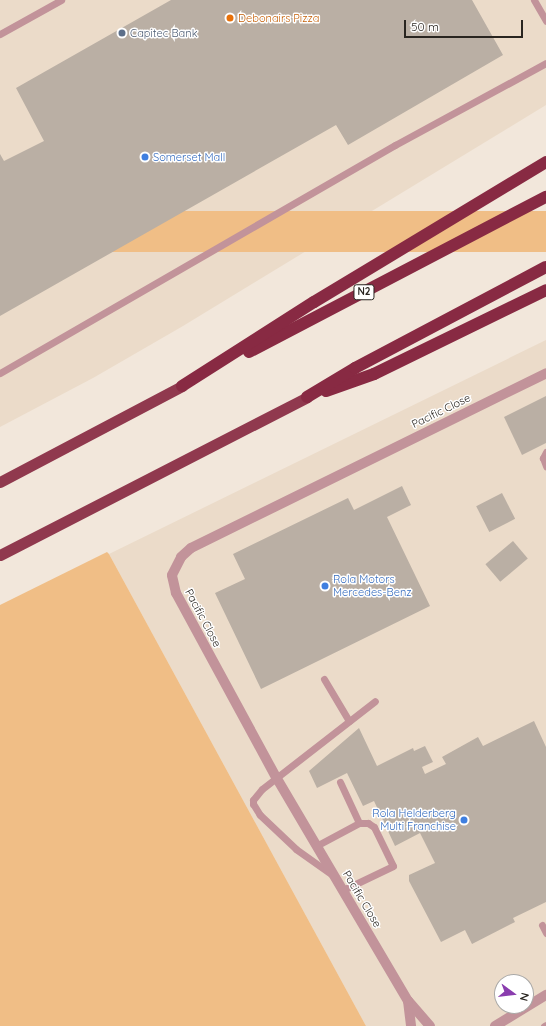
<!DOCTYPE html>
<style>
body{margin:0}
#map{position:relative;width:546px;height:1026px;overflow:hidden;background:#f2e7db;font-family:Quicksand,sans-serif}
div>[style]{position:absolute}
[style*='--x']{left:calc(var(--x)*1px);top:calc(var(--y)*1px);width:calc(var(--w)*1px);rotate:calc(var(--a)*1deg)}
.built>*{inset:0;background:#ebdbc9}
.green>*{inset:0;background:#f0be86;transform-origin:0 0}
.building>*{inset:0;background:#baafa4;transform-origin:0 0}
.service>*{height:7px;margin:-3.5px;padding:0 3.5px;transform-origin:3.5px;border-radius:3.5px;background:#c2939a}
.minor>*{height:10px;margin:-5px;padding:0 5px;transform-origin:5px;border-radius:5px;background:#c2939a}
.trunk>*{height:11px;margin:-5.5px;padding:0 5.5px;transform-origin:5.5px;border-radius:5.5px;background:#90394e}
.motorway>*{height:12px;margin:-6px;padding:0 6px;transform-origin:6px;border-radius:6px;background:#882a43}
.dots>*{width:11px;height:11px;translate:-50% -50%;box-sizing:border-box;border:2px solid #fff;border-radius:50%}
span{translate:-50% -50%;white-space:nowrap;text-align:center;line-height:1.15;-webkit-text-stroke:3px #fff;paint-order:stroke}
.shield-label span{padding:1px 3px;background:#fff;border:1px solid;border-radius:3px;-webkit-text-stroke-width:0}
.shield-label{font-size:10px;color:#292520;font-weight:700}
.food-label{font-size:11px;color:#c56008}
.left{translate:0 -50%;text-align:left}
.service-label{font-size:11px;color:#4e5e75}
.shop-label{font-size:11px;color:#366cbe}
.right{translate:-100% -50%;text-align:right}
.street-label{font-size:11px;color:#292520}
.north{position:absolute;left:494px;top:974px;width:40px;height:40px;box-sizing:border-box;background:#fff;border:1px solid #a9a8a6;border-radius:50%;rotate:105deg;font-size:11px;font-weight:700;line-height:16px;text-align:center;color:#292520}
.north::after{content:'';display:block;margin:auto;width:14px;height:18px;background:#8a3dae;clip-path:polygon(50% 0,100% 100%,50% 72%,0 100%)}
.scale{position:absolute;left:404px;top:20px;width:119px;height:18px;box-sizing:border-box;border:2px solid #292520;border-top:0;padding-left:5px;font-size:12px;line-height:14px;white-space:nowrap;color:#292520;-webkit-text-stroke:3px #fff;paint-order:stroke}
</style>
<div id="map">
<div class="built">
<div style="clip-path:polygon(0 0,546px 0,546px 105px,183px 326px,93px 378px,0 427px)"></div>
<div style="clip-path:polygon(evenodd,546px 340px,546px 1026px,366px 1026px,109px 554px,546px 340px,502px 982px,526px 982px,526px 1006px,502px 1006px,502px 982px)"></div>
</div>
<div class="green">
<div style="left:546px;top:211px;width:41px;height:616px;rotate:90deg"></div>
<div style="clip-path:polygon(107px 552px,109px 554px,366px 1026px,0 1026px,0 605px)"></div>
</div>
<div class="building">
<div style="clip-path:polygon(171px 0,472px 0,503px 55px,348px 145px,336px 125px,0 316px,0 154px,4px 161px,44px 141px,16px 88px)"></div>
<div style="clip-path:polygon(546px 396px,546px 443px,522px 455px,504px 417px)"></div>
<div style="clip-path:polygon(402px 486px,411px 505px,387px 517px,430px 606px,261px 689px,215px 593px,245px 579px,233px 554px,348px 498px,354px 510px)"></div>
<div style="left:502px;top:493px;width:29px;height:29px;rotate:63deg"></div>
<div style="left:513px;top:541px;width:23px;height:36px;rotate:50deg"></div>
<div style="clip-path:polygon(534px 721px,546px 747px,546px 902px,513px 918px,515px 922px,472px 944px,465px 930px,441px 942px,409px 881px,409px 875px,435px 863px,420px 833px,395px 846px,374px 801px,363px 806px,347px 773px,317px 788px,309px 771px,359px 728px,377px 766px,413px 748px,414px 751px,425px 746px,433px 762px,422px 767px,425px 774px,446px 764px,442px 757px,478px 737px,483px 746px)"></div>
</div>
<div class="service">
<div style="--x:534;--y:0;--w:24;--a:60"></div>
<div style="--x:0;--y:34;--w:70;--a:-29.1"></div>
<div style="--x:0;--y:373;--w:456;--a:-30"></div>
<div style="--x:395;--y:145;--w:172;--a:-28.5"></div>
<div style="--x:546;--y:452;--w:7;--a:117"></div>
<div style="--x:543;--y:458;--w:9;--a:69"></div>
<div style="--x:324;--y:679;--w:49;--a:59.2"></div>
<div style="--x:340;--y:782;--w:45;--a:65.1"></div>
<div style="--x:316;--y:846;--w:49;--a:-28.1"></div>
<div style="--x:359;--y:823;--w:9;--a:0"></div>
<div style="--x:368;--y:823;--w:7;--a:34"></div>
<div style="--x:374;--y:827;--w:43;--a:64"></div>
<div style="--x:393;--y:866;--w:55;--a:154.4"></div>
<div style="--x:331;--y:874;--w:43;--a:-144.5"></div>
<div style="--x:296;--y:849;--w:50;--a:-136.6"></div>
<div style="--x:260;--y:815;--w:13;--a:-122"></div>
<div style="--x:253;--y:804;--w:4;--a:-90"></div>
<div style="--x:253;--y:800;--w:14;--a:-51"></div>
<div style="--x:262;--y:789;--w:143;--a:-37.9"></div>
<div style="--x:542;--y:925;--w:9;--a:63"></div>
<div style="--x:544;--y:1026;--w:2;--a:-27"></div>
</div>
<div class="minor">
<div style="--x:408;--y:1001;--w:25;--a:83"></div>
<div style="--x:430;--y:1026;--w:33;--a:-131"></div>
<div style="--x:408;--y:1001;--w:258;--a:-120.5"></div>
<div style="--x:277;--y:779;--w:212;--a:-118.5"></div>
<div style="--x:176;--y:593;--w:18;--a:-103"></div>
<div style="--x:172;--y:575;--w:20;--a:-63"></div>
<div style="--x:181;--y:557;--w:13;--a:-42"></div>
<div style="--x:191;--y:548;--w:396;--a:-26.2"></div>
<div style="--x:495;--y:1026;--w:60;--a:-31.3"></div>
</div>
<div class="trunk">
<div style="--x:0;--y:482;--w:206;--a:-27.8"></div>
<div style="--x:0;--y:555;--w:345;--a:-27.2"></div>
</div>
<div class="motorway">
<div style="--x:249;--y:352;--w:335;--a:-27.6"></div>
<div style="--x:182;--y:386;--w:156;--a:-32.5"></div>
<div style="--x:314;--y:302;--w:271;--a:-31.1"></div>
<div style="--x:326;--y:391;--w:51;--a:-19.5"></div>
<div style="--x:374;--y:374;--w:191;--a:-26"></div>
<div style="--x:307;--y:397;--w:56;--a:-31.1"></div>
<div style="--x:355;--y:368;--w:216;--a:-27.9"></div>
</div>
<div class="dots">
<div style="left:230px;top:18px;background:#e8710a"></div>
<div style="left:122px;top:33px;background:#5c6f8a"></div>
<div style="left:145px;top:157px;background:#3f7fe0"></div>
<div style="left:325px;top:586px;background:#3f7fe0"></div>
<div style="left:464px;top:820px;background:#3f7fe0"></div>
</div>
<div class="shield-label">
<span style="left:364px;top:292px">N2</span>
</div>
<div class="food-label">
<span class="left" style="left:238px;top:18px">Debonairs Pizza</span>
</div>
<div class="service-label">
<span class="left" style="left:130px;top:33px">Capitec Bank</span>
</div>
<div class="shop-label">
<span class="left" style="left:153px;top:157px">Somerset Mall</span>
<span class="left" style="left:333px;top:586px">Rola Motors<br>Mercedes-Benz</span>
<span class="right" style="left:456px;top:820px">Rola Helderberg<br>Multi Franchise</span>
</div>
<div class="street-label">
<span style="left:441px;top:411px;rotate:-26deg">Pacific Close</span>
<span style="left:203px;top:618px;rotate:62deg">Pacific Close</span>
<span style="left:362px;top:899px;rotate:59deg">Pacific Close</span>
</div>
<div class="north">N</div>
<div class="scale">50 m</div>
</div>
